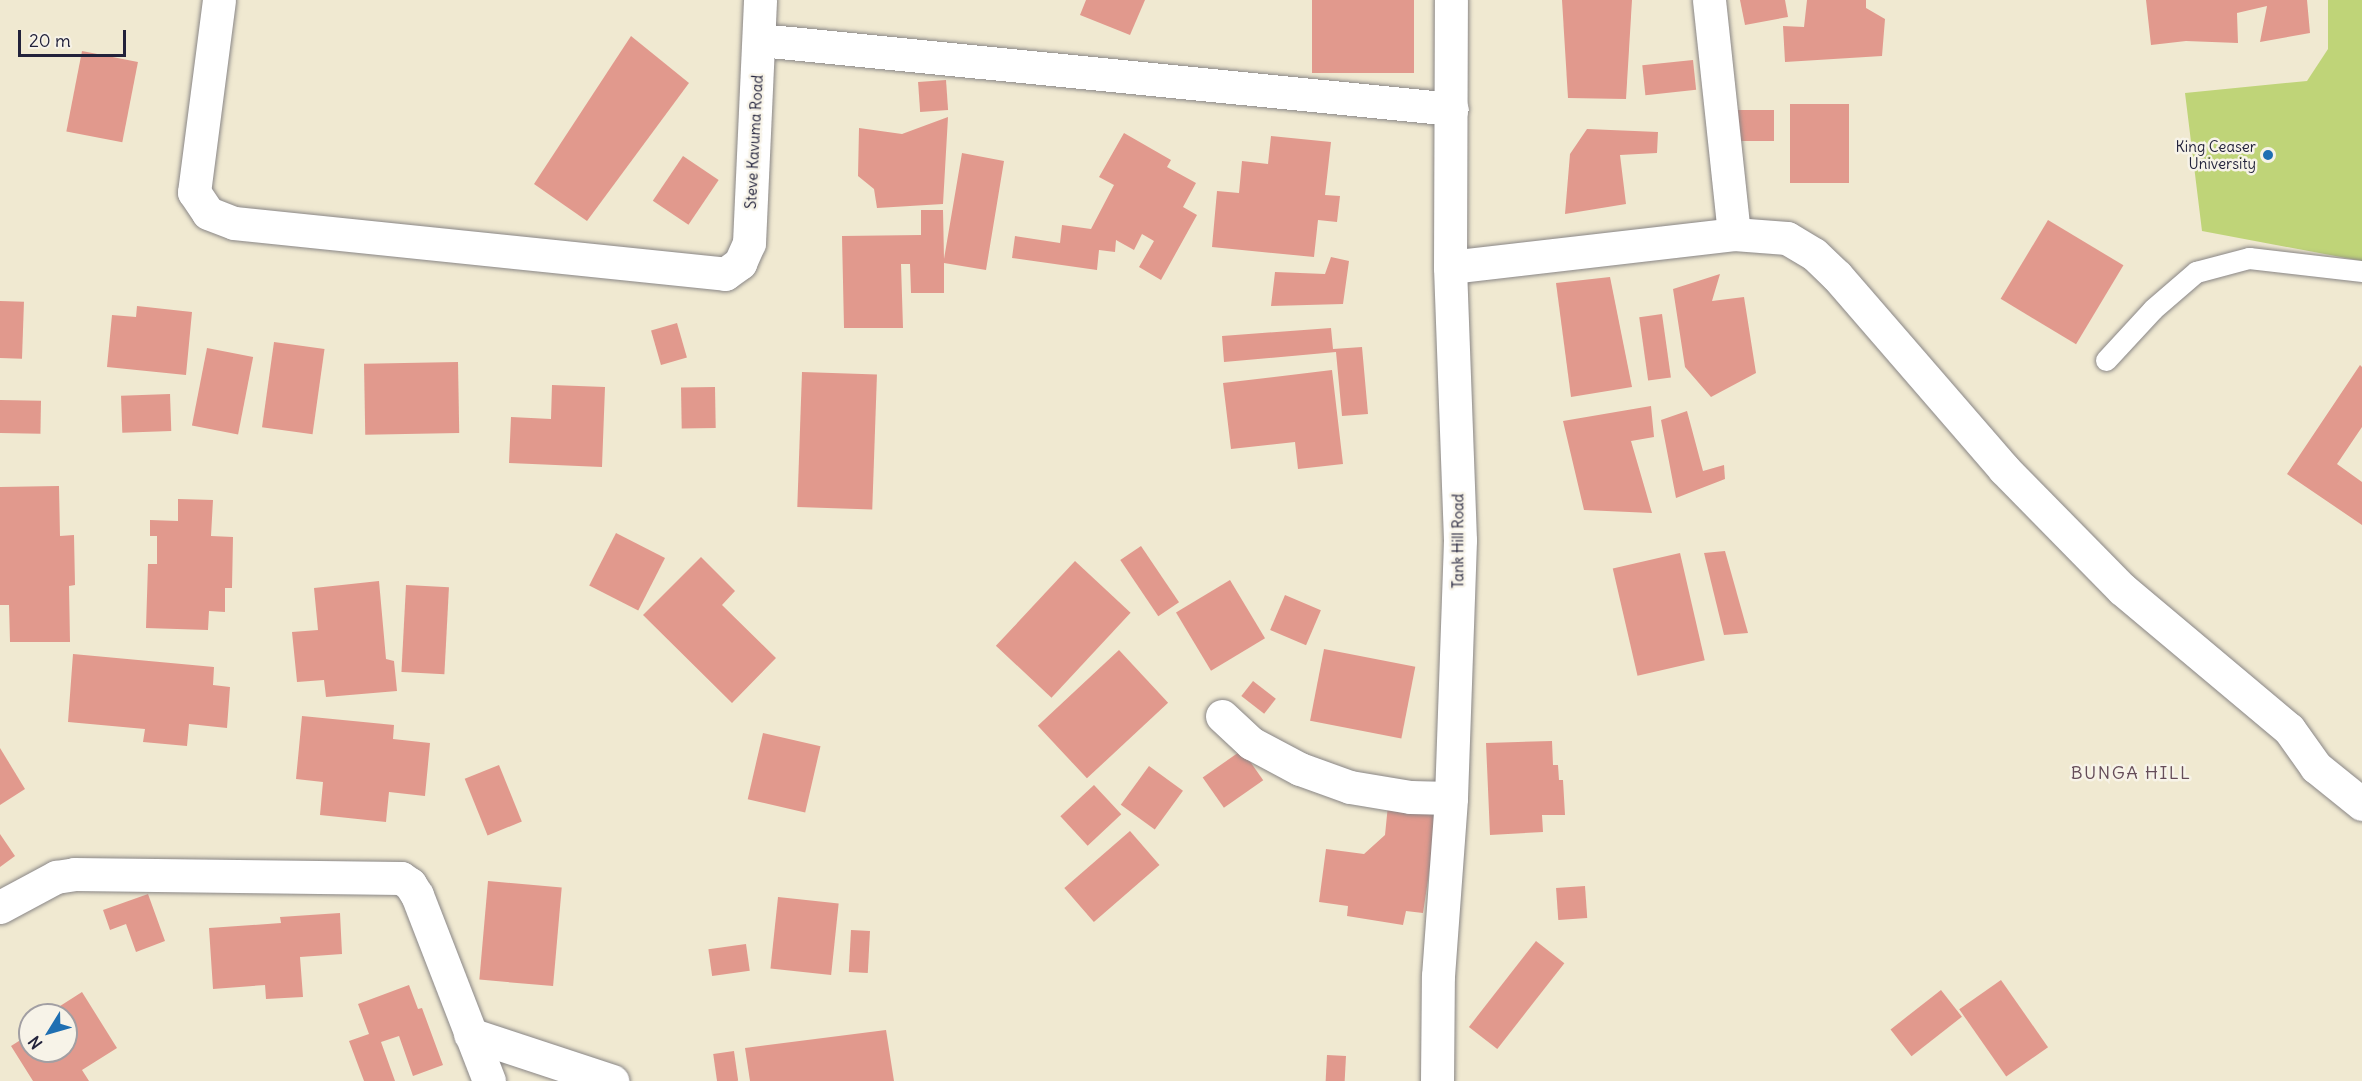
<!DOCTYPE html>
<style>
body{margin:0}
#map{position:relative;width:2362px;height:1081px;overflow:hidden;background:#f0e9d1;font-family:Delius,sans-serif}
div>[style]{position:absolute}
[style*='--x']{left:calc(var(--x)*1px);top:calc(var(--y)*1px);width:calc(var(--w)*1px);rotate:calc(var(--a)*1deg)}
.green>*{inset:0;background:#bfd478}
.building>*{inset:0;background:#e1998d;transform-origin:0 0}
.roads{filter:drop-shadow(0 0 2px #898686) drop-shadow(0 0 2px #898686)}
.lane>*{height:21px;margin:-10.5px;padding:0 10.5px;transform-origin:10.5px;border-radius:10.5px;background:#fff}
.street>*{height:33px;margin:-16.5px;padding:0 16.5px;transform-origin:16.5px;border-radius:16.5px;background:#fff}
.dots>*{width:16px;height:16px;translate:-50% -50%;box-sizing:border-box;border:3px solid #f7f3e8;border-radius:50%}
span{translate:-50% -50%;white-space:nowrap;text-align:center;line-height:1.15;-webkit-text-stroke:5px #f7f3e8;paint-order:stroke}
.street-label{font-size:15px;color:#22223b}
.poi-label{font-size:15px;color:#22223b}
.right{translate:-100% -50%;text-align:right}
.quarter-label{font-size:18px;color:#654c58;letter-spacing:1.5px}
.north{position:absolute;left:18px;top:1003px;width:60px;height:60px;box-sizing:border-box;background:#f7f3e8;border:2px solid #a29fa3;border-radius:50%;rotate:233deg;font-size:16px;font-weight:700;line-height:24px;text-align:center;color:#22223b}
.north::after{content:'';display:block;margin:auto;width:21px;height:27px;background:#1f6fb2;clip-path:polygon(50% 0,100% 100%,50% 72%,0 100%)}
.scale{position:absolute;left:18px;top:30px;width:108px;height:27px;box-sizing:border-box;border:3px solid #22223b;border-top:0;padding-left:8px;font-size:18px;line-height:21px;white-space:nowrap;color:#22223b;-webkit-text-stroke:4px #f7f3e8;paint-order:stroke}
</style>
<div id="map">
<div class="green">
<div style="clip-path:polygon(2328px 0,2362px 0,2362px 261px,2202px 231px,2185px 93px,2307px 81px,2328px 49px)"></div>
</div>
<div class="building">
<div style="clip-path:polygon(1086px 0,1145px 0,1130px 35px,1080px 15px)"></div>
<div style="left:1312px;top:0;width:102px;height:73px"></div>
<div style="clip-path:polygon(1562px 0,1632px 0,1626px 99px,1568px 98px)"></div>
<div style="clip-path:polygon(1740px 0,1785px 0,1788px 17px,1745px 25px)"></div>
<div style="clip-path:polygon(1807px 0,1866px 0,1866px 8px,1885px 19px,1882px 56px,1785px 62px,1783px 26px,1804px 27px)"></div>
<div style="clip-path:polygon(2146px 0,2307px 0,2310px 33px,2260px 42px,2267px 6px,2237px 13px,2238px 43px,2186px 41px,2151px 45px)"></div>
<div style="clip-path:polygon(631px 36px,689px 83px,587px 221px,534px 184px)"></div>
<div style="left:82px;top:51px;width:57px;height:82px;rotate:11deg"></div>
<div style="left:1693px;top:60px;width:30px;height:51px;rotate:84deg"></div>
<div style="left:946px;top:80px;width:30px;height:28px;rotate:86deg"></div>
<div style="left:1790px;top:104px;width:59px;height:79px"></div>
<div style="left:1774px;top:110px;width:31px;height:39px;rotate:90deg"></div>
<div style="clip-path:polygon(948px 117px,943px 204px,877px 208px,874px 189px,858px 176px,859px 128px,902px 134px)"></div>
<div style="clip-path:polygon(1587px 129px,1658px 132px,1657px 153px,1620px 155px,1626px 204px,1565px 214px,1570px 154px)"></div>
<div style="clip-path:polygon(1124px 133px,1171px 160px,1167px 167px,1196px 183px,1183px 207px,1197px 215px,1161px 280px,1139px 267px,1154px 241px,1142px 234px,1134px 250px,1116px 240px,1115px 252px,1099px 250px,1097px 270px,1012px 258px,1015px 236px,1060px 243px,1062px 225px,1091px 229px,1114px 185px,1099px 177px)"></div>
<div style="clip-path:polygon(1271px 136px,1331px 142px,1325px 195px,1340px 196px,1337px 222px,1318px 220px,1314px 257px,1212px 247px,1217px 191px,1239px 193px,1242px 161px,1268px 164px)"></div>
<div style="clip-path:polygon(962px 153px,1004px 161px,986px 270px,944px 263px,944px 293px,911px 293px,910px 264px,901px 264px,903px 328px,844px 328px,842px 236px,921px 235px,921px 210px,943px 210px,944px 259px)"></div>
<div style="left:683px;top:156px;width:43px;height:54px;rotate:34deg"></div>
<div style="left:2048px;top:220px;width:88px;height:92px;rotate:31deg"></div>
<div style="clip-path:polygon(1331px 257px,1349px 261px,1343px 304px,1271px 306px,1275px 272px,1325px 274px)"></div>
<div style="clip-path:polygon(1720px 274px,1712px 301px,1744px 297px,1756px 373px,1711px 397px,1685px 367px,1673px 289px)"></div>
<div style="clip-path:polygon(1610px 277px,1632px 387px,1571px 397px,1556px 283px)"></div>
<div style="left:0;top:301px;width:24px;height:57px;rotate:2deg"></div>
<div style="clip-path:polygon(137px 306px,192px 312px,186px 375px,107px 367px,112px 315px,136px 317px)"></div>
<div style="left:1662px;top:314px;width:64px;height:23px;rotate:82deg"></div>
<div style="left:677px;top:323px;width:36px;height:27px;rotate:74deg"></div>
<div style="clip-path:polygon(1331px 328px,1333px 349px,1362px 347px,1368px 414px,1342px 416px,1336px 352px,1224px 362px,1222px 336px)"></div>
<div style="left:274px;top:342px;width:51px;height:86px;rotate:8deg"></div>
<div style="left:207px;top:348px;width:47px;height:79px;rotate:11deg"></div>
<div style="left:458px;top:362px;width:71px;height:94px;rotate:89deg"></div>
<div style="clip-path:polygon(2360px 365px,2362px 367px,2362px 427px,2337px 464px,2362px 482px,2362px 525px,2287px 474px)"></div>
<div style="clip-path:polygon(1332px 370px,1343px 464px,1298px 469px,1295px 442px,1231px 449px,1223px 383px)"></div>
<div style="left:802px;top:372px;width:75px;height:135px;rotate:2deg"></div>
<div style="clip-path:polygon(552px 385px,605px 387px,602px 467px,509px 463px,511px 417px,551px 419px)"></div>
<div style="left:715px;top:387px;width:41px;height:34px;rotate:89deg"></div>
<div style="left:170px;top:394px;width:37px;height:49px;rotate:88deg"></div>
<div style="left:0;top:400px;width:41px;height:33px;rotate:1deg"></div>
<div style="clip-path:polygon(1651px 406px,1654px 437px,1631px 441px,1652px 513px,1584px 510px,1563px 421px)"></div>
<div style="clip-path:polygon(1687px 411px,1703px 471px,1724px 465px,1725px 479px,1676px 498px,1661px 420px)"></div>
<div style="clip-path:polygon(59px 486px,60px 536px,74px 535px,75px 585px,69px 586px,70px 642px,10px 642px,9px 605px,0 605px,0 487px)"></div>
<div style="clip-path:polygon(178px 499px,213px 500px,211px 536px,233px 537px,232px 588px,225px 588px,225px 612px,209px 611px,208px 630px,146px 628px,148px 564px,157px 564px,157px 536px,150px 536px,150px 520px,178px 521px)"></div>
<div style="left:616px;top:533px;width:55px;height:59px;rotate:27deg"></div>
<div style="left:1141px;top:546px;width:68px;height:25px;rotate:56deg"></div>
<div style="clip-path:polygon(1725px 551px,1748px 633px,1724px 635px,1704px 553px)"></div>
<div style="left:1680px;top:553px;width:110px;height:69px;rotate:77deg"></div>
<div style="clip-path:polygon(701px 557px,735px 591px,722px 605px,776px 658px,732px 703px,643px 615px)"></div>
<div style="left:1075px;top:561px;width:76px;height:116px;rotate:43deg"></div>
<div style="left:1230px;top:580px;width:68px;height:63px;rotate:59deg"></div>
<div style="clip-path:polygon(379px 581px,386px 659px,394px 661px,397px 691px,326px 697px,324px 680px,297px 682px,292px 632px,318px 630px,314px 588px)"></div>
<div style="left:406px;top:585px;width:43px;height:87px;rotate:3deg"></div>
<div style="left:1285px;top:595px;width:39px;height:38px;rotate:23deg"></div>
<div style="left:1324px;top:649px;width:93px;height:73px;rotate:11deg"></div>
<div style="left:1119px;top:650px;width:72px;height:111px;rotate:47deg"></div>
<div style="clip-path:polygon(73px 654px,214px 667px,213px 685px,230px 687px,227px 728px,189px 724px,187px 746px,143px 742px,145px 729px,68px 722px)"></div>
<div style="left:1253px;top:681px;width:29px;height:19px;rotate:38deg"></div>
<div style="clip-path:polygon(302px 716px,394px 725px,393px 739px,430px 743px,425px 796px,389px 792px,386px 822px,320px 815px,323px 782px,296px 779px)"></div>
<div style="left:763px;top:733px;width:59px;height:68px;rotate:13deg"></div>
<div style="clip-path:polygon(1552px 741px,1553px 765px,1558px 765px,1559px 780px,1563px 780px,1565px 815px,1542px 815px,1543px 832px,1490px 835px,1486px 743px)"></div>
<div style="clip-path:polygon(0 748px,25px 789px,0 805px)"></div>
<div style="left:1242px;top:750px;width:37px;height:48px;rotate:55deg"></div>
<div style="left:499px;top:765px;width:61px;height:37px;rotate:68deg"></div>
<div style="left:1149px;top:766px;width:42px;height:48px;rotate:36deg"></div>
<div style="left:1094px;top:785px;width:40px;height:46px;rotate:47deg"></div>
<div style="clip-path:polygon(1388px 805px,1438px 813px,1423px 913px,1406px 911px,1403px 925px,1347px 916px,1348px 906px,1319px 902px,1326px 849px,1364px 854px,1385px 835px)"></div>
<div style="left:1130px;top:831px;width:45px;height:87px;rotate:49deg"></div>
<div style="clip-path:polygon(0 834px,15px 856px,0 867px)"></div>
<div style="left:488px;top:881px;width:74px;height:99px;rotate:5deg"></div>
<div style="left:1585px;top:886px;width:32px;height:29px;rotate:86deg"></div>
<div style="clip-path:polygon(148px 894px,165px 941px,136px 952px,126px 924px,110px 930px,103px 910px)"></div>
<div style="left:778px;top:897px;width:61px;height:72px;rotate:6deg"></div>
<div style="clip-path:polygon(340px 913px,342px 954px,300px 957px,303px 997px,266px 999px,265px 985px,213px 989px,209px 928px,281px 923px,280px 917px)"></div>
<div style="left:851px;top:930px;width:19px;height:42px;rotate:3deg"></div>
<div style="left:1536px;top:941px;width:36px;height:109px;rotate:38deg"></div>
<div style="left:746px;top:944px;width:27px;height:38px;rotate:82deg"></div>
<div style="left:2001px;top:980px;width:82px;height:51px;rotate:55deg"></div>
<div style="clip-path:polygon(409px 985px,418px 1009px,422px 1008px,443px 1065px,413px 1076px,399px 1036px,381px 1042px,395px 1081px,364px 1081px,349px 1041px,369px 1034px,358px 1004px)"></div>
<div style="left:1941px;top:990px;width:34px;height:64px;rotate:52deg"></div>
<div style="clip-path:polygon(82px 992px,117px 1048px,82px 1070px,89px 1081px,33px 1081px,11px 1046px,30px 1034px,30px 1051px,66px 1051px,66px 1015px,46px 1015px)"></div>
<div style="clip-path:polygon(886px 1030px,894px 1081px,750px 1081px,745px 1048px)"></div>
<div style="left:734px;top:1051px;width:30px;height:21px;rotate:82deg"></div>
<div style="left:1327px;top:1055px;width:19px;height:26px;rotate:3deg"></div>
</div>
<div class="roads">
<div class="lane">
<div style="--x:2106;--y:360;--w:69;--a:-47.3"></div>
<div style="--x:2153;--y:309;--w:57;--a:-40.7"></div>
<div style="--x:2196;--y:272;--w:55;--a:-14.8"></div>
<div style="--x:2249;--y:258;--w:114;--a:6.6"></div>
</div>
<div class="street">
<div style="--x:219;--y:0;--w:194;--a:97.4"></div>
<div style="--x:194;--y:192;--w:25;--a:56"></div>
<div style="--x:208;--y:213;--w:28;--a:21"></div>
<div style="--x:234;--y:223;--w:494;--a:5.9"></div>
<div style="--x:725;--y:274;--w:19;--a:-36"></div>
<div style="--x:740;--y:263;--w:22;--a:-66"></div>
<div style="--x:749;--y:243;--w:243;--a:-87.4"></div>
<div style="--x:1709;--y:0;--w:235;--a:83.9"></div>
<div style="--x:760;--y:40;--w:695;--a:5.69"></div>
<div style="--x:1450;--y:267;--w:286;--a:-6.6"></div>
<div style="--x:1734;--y:234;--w:53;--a:4.3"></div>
<div style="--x:1787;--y:238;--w:31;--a:31"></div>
<div style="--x:1814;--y:254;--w:32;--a:44"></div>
<div style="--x:1837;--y:276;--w:255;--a:49.1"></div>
<div style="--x:2004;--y:469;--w:168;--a:45.5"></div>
<div style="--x:2122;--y:589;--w:218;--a:40"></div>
<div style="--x:2289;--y:729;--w:47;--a:54.6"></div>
<div style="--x:2316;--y:767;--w:59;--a:38.8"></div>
<div style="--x:1222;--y:716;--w:40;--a:43"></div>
<div style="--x:1251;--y:743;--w:55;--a:28"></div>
<div style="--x:1300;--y:769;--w:53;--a:19.8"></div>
<div style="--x:1350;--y:787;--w:61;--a:9.5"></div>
<div style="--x:1410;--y:797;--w:41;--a:1.4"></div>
<div style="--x:0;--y:907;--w:64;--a:-28.2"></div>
<div style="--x:56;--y:877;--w:18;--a:-9"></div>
<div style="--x:74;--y:874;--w:327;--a:0.7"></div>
<div style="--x:401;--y:878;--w:11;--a:34"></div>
<div style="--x:410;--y:884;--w:13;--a:58"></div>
<div style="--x:417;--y:895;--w:199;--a:68.8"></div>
<div style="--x:470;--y:1034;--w:150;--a:18.3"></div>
<div style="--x:1437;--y:1081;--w:105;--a:-89.5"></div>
<div style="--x:1438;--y:976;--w:178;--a:-85.8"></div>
<div style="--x:1451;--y:798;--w:258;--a:-88"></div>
<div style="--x:1460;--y:540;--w:273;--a:-92.1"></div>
<div style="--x:1450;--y:267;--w:267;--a:-89.8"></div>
</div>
</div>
<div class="dots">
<div style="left:2268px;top:155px;background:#1f6fb2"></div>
</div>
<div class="street-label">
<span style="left:754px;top:142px;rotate:-87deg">Steve Kavuma Road</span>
<span style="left:1458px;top:541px;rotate:-90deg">Tank Hill Road</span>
</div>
<div class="poi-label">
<span class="right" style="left:2256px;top:155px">King Ceaser<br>University</span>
</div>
<div class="quarter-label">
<span style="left:2131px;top:773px">BUNGA HILL</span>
</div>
<div class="north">N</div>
<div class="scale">20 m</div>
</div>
